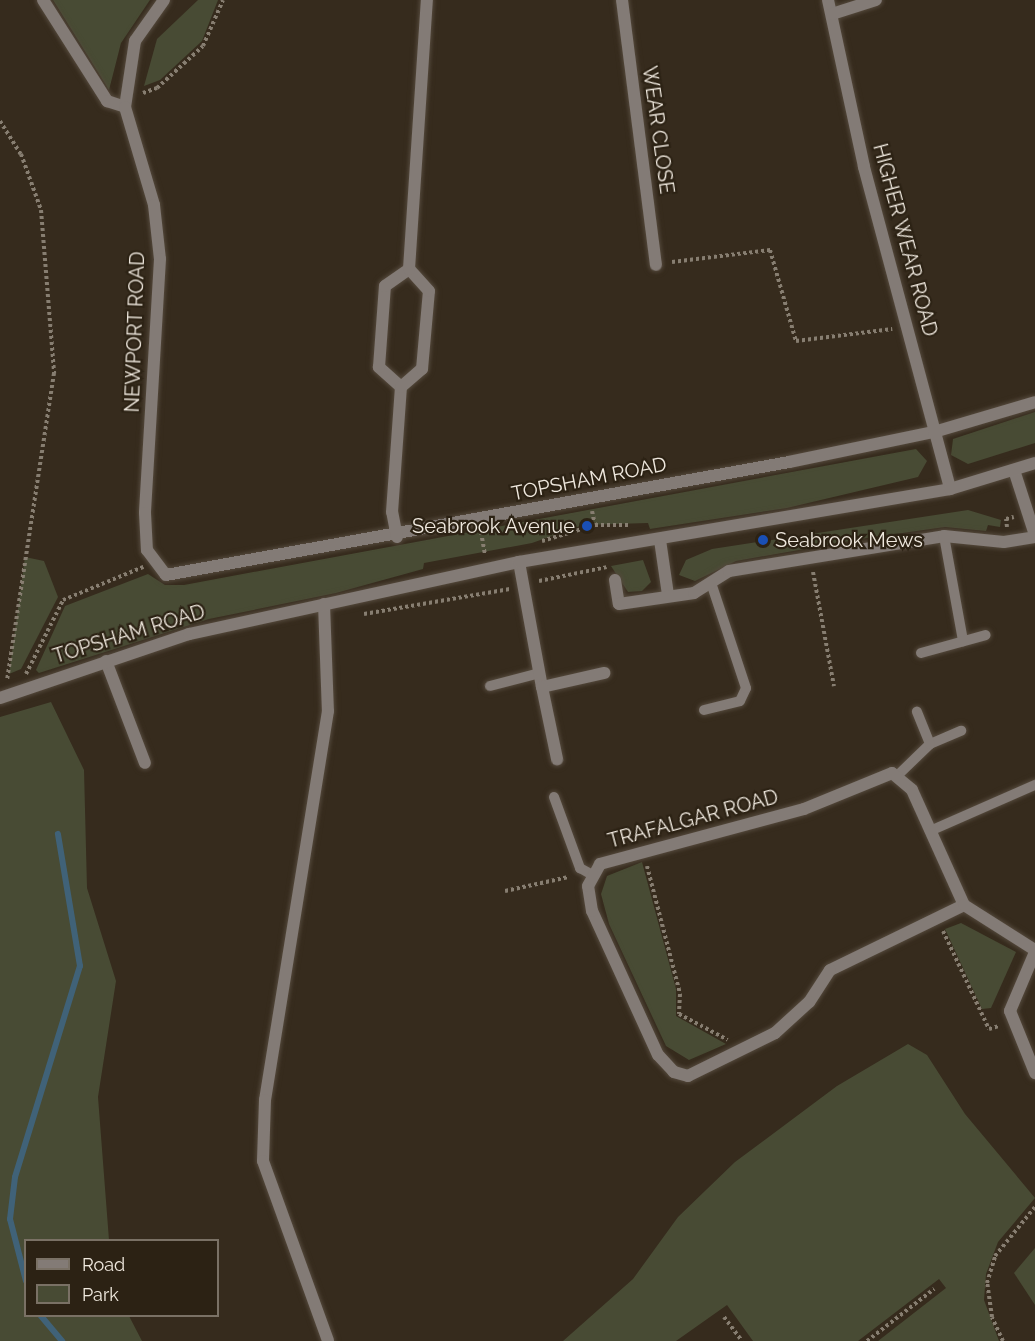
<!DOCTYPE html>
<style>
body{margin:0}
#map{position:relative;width:1035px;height:1341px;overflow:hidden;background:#362b1d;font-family:Raleway,sans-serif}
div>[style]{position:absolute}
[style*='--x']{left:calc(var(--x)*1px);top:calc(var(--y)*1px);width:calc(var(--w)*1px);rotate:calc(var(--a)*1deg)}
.green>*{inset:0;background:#484b34}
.stream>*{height:6px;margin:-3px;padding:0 3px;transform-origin:3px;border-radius:3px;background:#406278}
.path>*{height:4px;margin-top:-2px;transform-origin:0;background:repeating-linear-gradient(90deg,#877e71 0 3px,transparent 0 6px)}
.roads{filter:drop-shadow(0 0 2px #54493c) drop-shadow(0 0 2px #54493c)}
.service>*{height:10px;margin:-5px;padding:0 5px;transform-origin:5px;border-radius:5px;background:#837b76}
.minor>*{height:12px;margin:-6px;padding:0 6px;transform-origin:6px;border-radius:6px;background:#837b76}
.tertiary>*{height:12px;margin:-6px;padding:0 6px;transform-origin:6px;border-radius:6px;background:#837b76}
.dots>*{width:16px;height:16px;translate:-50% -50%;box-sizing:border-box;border:3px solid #2c2214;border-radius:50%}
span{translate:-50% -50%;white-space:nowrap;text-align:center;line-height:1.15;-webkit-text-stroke:4.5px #2c2214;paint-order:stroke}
.street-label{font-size:20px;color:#efe8de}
.poi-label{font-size:20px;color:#efe8de}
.right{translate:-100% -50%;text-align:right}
.left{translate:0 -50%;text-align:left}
.legend{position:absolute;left:24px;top:1239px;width:195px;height:78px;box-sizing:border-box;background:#2c2214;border:2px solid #7a7165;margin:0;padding:8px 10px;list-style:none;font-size:18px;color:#efe8de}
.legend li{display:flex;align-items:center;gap:12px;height:30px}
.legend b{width:30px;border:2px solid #7a7165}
</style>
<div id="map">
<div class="green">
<div style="clip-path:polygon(53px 0,150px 0,121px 43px,109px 90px)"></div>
<div style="clip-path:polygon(198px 0,218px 0,202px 41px,160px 80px,144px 86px,157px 39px)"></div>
<div style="clip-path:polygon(1035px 412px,1035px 443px,968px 464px,951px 455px,953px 439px)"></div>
<div style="clip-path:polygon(916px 449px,927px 461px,918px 477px,787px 508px,650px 529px,648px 523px,583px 525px,532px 543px,424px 563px,423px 569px,336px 593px,209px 619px,39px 673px,36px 670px,65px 606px,148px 574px,165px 585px,184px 585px)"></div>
<div style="clip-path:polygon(968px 510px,1001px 520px,1000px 527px,988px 525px,986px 531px,945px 527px,867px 538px,736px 561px,695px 581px,679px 575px,686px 560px,712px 549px)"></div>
<div style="clip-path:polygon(25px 557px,44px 561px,58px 597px,21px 669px,9px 674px)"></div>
<div style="clip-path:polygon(643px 560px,651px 582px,642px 591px,628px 592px,611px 566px)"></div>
<div style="clip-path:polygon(51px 702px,84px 770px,87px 888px,116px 981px,98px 1097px,109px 1240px,26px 1240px,26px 1316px,129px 1316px,142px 1341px,0 1341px,0 717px)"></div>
<div style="clip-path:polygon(642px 862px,676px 989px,676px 1016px,726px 1044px,689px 1060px,666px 1046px,609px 924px,601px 894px,607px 876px)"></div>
<div style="clip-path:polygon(961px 923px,1016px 952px,991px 1008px,982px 1009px,945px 929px)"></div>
<div style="clip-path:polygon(908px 1044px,927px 1055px,965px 1114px,1035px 1198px,998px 1242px,986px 1274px,984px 1300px,999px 1341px,878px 1341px,946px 1288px,939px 1279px,858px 1341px,753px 1341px,727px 1305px,676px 1341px,563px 1341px,633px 1279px,678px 1217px,735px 1162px,837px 1086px)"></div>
<div style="clip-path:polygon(1035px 1248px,1035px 1305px,1014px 1273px)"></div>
</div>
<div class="stream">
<div style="--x:26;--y:1281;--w:64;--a:-104.5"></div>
<div style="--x:10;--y:1219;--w:42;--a:-83.2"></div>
<div style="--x:15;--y:1177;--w:221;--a:-72.9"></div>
<div style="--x:80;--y:966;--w:134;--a:-99.5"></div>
<div style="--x:41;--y:1316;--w:33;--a:50"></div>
</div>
<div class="path">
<div style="--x:143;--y:93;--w:15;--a:-20"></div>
<div style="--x:157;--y:88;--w:62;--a:-42.4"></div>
<div style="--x:203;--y:46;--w:50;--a:-66.5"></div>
<div style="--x:0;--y:121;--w:39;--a:58"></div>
<div style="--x:21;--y:154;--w:59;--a:70.3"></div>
<div style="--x:41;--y:210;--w:164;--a:85.4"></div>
<div style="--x:54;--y:373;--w:310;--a:98.7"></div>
<div style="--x:672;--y:262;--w:99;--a:-7"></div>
<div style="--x:770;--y:250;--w:95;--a:74.1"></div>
<div style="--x:796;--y:341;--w:97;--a:-7.1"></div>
<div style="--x:592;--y:511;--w:14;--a:78"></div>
<div style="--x:1007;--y:527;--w:8;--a:-97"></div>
<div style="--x:1006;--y:519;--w:8;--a:-14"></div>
<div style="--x:481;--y:532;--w:22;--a:80"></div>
<div style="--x:542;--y:541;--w:55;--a:-16.8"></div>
<div style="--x:595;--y:525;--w:36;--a:0"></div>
<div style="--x:813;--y:572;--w:116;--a:79.6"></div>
<div style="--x:539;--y:581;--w:69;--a:-11.6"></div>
<div style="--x:364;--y:614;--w:148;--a:-9.7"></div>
<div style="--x:26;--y:674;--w:83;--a:-63.4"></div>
<div style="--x:63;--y:600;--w:87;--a:-22.4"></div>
<div style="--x:647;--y:866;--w:132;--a:75.5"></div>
<div style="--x:680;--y:994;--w:20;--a:93"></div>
<div style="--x:679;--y:1014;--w:55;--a:28"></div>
<div style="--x:505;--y:891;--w:65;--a:-12.5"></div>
<div style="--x:943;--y:931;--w:108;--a:64.9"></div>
<div style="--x:989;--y:1029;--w:10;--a:-17"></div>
<div style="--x:724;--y:1317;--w:30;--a:53"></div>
<div style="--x:867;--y:1341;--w:85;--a:-37.8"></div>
<div style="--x:1003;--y:1341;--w:26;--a:-115"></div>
<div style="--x:992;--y:1317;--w:34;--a:-98"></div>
<div style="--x:987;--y:1283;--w:28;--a:-73"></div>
<div style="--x:995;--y:1256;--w:63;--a:-50.8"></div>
</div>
<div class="roads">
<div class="service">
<div style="--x:944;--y:536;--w:107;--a:79.7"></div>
<div style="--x:921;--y:653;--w:67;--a:-15.5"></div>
<div style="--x:490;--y:686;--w:48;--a:-14.6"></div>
<div style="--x:704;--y:710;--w:37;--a:-14"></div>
<div style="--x:740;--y:701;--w:14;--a:-65"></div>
<div style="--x:746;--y:688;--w:111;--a:-108.4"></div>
<div style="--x:930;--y:744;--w:34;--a:-23"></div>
<div style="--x:899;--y:774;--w:43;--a:-44.1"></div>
<div style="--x:930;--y:744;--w:35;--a:-112"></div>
<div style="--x:554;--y:797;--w:76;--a:69.9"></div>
<div style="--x:580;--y:868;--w:13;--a:29"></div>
<div style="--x:930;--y:831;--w:115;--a:-23.7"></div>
</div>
<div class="minor">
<div style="--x:43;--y:0;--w:120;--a:57.6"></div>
<div style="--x:107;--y:101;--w:19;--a:18"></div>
<div style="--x:164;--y:0;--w:50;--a:125.3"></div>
<div style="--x:135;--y:41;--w:67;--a:98.6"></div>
<div style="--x:125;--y:107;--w:102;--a:73.5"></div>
<div style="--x:154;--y:205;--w:54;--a:83.7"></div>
<div style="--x:160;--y:259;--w:254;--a:93.4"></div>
<div style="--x:145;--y:513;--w:37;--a:87"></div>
<div style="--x:147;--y:550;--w:31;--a:53"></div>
<div style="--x:166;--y:575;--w:633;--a:-10.28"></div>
<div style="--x:789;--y:462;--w:148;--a:-11.7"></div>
<div style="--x:934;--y:432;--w:105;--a:-16.5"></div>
<div style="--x:622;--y:0;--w:267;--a:82.7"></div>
<div style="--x:828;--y:0;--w:171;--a:77.8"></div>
<div style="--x:864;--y:167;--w:333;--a:75"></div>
<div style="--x:832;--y:14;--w:46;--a:-17.7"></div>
<div style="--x:401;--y:387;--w:30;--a:-138"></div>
<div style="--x:379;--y:367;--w:81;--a:-85.8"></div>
<div style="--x:385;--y:286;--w:29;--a:-35"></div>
<div style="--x:1014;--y:470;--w:68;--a:72.1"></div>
<div style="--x:397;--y:537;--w:25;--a:-101"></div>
<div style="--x:392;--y:512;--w:125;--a:-85.9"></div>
<div style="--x:401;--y:387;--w:28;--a:-41"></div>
<div style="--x:422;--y:369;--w:78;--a:-84.9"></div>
<div style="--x:429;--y:291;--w:30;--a:-132"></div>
<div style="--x:409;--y:269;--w:270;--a:-86.2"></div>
<div style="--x:660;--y:540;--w:56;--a:81.7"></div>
<div style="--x:519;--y:562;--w:127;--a:79.6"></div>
<div style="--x:542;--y:687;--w:64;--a:-12.7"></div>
<div style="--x:615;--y:580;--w:24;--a:81"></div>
<div style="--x:619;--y:604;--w:76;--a:-8.3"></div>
<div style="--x:694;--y:593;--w:41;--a:-32.2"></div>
<div style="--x:729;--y:571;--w:218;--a:-9.2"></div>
<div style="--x:944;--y:536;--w:60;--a:5.7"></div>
<div style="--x:1004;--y:542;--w:31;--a:-9"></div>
<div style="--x:324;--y:604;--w:107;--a:87.9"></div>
<div style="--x:328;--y:711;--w:394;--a:99.2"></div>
<div style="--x:265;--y:1100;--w:61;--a:91.9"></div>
<div style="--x:263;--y:1161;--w:191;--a:70.1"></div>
<div style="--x:106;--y:661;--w:109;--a:69.1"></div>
<div style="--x:542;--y:687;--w:74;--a:78.2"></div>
<div style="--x:964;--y:905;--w:149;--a:154.1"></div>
<div style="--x:830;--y:970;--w:38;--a:123"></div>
<div style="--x:809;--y:1002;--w:46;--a:137.6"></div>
<div style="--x:775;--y:1033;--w:97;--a:153.7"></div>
<div style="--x:688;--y:1076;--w:15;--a:-164"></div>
<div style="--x:674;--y:1072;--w:23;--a:-133"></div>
<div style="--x:658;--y:1055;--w:158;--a:-114.6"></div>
<div style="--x:592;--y:911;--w:25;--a:-99"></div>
<div style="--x:588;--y:886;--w:25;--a:-61"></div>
<div style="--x:600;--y:864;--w:211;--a:-15.1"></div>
<div style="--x:804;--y:809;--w:95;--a:-22.2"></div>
<div style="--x:892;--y:773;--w:26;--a:40"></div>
<div style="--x:912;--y:790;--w:126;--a:65.7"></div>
<div style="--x:964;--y:905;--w:84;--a:32.4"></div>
<div style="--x:1035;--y:952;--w:64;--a:113"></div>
<div style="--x:1010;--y:1011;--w:67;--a:68"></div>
</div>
<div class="tertiary">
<div style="--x:0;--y:698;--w:200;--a:-18.7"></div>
<div style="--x:189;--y:634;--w:338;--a:-12.3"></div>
<div style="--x:519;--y:562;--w:437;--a:-9.6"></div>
<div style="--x:950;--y:489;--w:89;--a:-17"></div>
</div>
</div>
<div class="dots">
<div style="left:587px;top:526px;background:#1a4fb4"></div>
<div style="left:763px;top:540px;background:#1a4fb4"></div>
</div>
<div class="street-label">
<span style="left:658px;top:130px;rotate:82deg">WEAR CLOSE</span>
<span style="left:905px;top:240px;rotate:75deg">HIGHER WEAR ROAD</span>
<span style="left:135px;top:332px;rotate:-88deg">NEWPORT ROAD</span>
<span style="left:589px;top:479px;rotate:-11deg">TOPSHAM ROAD</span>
<span style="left:129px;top:634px;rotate:-17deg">TOPSHAM ROAD</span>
<span style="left:693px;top:819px;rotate:-15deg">TRAFALGAR ROAD</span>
</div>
<div class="poi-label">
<span class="right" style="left:575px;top:526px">Seabrook Avenue</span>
<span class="left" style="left:775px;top:540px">Seabrook Mews</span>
</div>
<ul class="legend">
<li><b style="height:8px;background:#837b76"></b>Road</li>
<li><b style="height:16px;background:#484b34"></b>Park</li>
</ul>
</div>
